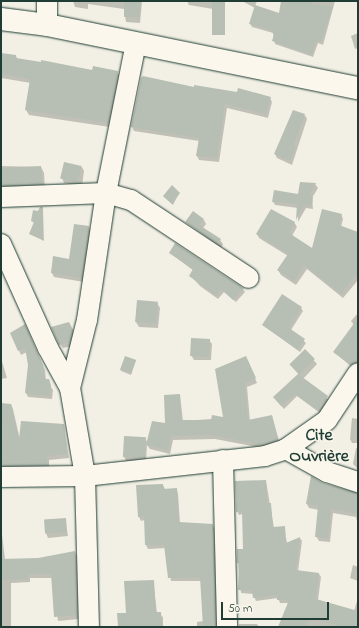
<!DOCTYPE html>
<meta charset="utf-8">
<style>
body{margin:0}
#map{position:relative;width:359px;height:628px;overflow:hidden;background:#f2f0e5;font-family:"Indie Flower",sans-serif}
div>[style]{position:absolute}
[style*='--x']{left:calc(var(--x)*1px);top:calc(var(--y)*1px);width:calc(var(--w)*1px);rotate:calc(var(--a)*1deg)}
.shadow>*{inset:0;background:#0003}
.building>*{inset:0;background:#b7beb3;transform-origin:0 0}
.roads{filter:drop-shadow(0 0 1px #1f3d34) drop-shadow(0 0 1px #1f3d34)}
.minor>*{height:20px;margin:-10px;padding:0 10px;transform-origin:10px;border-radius:10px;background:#fbf7ec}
.major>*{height:22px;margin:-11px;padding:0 11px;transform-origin:11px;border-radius:11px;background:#fbf7ec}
span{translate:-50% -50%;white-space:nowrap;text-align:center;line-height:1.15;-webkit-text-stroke:3px #fbf7ec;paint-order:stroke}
.district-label{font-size:18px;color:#1f3d34;font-weight:700}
.frame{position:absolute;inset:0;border:2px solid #1f3d34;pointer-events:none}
.scale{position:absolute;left:221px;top:602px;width:108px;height:18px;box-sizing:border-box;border:2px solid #1f3d34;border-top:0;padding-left:5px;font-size:12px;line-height:14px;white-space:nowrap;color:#1f3d34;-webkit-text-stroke:3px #fbf7ec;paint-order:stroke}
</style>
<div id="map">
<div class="shadow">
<div style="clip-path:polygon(73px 1px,142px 1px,140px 23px,126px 22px,124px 9px,88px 4px,88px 9px,75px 7px)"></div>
<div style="clip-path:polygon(187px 1px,215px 1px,213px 9px,189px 5px)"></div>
<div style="clip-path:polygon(242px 1px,257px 1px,255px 6px,280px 14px,282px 1px,335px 1px,323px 45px,318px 43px,313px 57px,275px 44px,273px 33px,252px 27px,250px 23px,255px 8px)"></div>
<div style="clip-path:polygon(358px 33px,358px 48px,355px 49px,351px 36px)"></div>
<div style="clip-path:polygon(1px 54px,16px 56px,18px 60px,93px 71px,117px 72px,120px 76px,110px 127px,29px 115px,26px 110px,31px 83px,1px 78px)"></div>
<div style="clip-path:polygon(195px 89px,270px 98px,272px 102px,268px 118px,227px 108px,219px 162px,199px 160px,197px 156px,199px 141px,134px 131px,132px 127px)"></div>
<div style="clip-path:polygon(305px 115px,307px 119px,292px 165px,277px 158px,275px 154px)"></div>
<div style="clip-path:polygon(1px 166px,41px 167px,44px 173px,45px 190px,1px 192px)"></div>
<div style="clip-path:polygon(82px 167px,84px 171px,82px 186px,64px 183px,62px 178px)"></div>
<div style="clip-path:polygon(357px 172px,358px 172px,358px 189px)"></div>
<div style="clip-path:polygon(300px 183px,315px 184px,318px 188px,312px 198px,313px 209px,306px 208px,298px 222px,298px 208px,275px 205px,273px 201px,299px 196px)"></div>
<div style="clip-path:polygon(179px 193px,173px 205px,164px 197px)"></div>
<div style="clip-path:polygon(42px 208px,43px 210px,44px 241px,30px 234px,34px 223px,32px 221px)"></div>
<div style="clip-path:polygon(341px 214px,343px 219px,341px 227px,358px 233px,358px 280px,343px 298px,307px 269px,296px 285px,281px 275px,278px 270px,288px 256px,259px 238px,257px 234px,294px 222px,297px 227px,292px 236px,313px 249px)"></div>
<div style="clip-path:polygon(204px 220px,206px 224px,203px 228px,220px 240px,223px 244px,221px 248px,186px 222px)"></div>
<div style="clip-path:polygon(89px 227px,91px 232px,84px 282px,54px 277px,52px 273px,54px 258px,70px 260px)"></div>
<div style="clip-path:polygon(170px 253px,243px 289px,245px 292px,236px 302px,224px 292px,218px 299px,200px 286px,191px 276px,194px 271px)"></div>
<div style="clip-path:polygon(138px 301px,157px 303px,160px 308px,158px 328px,139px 327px,136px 322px)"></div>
<div style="clip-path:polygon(301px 308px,303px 311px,291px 330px,306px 343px,300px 352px,263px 325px)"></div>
<div style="clip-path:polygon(358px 313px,358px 367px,354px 369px,334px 352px,354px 325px,351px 321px)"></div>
<div style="clip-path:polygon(69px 323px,74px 332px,72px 346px,63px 348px,60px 344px)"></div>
<div style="clip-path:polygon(26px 329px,45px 370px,46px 380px,53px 390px,52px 399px,28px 397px,26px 393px,31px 379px,27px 352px,21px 355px,11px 333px)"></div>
<div style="clip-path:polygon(209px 340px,212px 344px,211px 360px,194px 360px,191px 355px)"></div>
<div style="clip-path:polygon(305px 350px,317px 364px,303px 379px,329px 400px,320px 413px,297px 396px,284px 409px,276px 400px,299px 375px,290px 364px)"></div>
<div style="clip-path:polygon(1px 358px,7px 378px,1px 379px)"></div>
<div style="clip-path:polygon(135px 361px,131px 375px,121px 371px,120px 369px)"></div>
<div style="clip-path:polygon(248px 361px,257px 383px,247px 387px,250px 421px,272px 416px,280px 444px,257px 447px,215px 439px,173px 440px,170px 454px,150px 449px,147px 445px,146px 462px,126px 461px,124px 456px,145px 438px,148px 443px,167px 425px,180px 395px,183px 421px,225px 418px)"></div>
<div style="clip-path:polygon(1px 404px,11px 404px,13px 409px,20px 440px,64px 425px,69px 458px,49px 460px,49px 469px,1px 470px)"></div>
<div style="clip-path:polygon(352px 418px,358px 419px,358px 443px,352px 443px,350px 439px)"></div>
<div style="clip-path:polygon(356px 448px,358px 449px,358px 469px,353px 464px)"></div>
<div style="clip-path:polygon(266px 481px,274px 528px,284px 527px,287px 543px,300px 538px,302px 541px,298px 571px,319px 574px,321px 577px,318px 600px,354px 611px,358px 598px,358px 627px,279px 627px,289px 603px,280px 603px,278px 598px,256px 601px,253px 594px,241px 593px,238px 562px,244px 550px,243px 514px,239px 515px,237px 511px)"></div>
<div style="clip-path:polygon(323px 484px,358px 496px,358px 525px,356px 517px,333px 513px,330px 542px,319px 541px,316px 536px,319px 510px,309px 508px,307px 504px)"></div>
<div style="clip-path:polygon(163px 485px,165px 489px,176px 489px,178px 493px,180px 523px,212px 525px,215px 529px,217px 627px,197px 627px,197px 622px,204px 621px,201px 581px,171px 581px,166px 548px,148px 549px,146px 545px,145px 520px,141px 521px,139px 517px)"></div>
<div style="clip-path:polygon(65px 519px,68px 536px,48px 538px,46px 533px)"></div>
<div style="clip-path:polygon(1px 526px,5px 559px,38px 559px,75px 552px,77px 556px,79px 619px,58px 621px,52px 578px,30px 578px,30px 582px,11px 583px,11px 627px,1px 627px)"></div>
<div style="clip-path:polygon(353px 565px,358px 567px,358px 581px,350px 578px)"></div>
<div style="clip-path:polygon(153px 581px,157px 613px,163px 617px,163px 627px,119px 627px,118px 614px,127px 614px)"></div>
<div style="clip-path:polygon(239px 624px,257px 624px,259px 627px,238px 627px)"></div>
</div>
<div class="building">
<div style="left:124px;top:1px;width:16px;height:16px"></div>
<div style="left:212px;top:1px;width:13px;height:34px"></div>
<div style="clip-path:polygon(281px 1px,313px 1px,312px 4px,333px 7px,321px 42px,316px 41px,312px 55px,272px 41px,274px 34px,270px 30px,249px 24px,255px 5px,279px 13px)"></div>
<div style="clip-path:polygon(1px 53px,16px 55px,16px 58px,41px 62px,41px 60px,92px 70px,93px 66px,118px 71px,108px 123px,25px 110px,30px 79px,1px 74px)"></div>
<div style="clip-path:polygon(143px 76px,194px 87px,194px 85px,237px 92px,238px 88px,271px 97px,266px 114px,225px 104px,217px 158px,196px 156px,199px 138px,131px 127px,141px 78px)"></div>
<div style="clip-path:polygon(293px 110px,305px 114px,293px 146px,296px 147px,290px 161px,274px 154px)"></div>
<div style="left:64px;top:162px;width:18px;height:17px;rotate:13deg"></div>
<div style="left:41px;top:166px;width:18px;height:40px;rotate:87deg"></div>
<div style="clip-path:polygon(300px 182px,316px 183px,309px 196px,313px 197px,312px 206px,304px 205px,296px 220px,297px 204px,272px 202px,274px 190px,298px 194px)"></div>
<div style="clip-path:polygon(172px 185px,180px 193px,172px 204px,163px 196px)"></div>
<div style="clip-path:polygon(40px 207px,43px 207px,43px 240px,29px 234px,34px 222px,31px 221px,33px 210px,38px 211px)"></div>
<div style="clip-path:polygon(271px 209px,295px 222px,289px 233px,312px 248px,322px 209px,342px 214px,339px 225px,358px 232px,358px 272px,341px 294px,304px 265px,294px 281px,277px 270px,288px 254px,256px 234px)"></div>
<div style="clip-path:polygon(193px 211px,204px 219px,199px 225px,221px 239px,218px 244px,185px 222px)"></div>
<div style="clip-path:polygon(74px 224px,89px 226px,82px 278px,51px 273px,53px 256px,69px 259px)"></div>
<div style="clip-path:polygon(175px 243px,243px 288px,244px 288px,233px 300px,221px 289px,216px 296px,189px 276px,193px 269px,169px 253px)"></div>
<div style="clip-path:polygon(282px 294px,302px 307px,289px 328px,305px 339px,298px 350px,262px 325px)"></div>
<div style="left:137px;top:300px;width:21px;height:22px;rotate:5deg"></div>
<div style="clip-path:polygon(358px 318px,358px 362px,351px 365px,333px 352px)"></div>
<div style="clip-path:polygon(69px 322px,73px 330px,70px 342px,59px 345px,51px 327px)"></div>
<div style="clip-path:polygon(25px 324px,43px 365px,45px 379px,49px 379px,51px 385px,50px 396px,25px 393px,28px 365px,25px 348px,18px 351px,10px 333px)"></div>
<div style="left:191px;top:338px;width:19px;height:18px;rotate:3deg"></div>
<div style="left:305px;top:349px;width:14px;height:22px;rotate:45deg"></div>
<div style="left:125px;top:356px;width:12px;height:14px;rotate:20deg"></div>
<div style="clip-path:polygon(246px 356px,256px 378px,245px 383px,248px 420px,272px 415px,278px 440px,255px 446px,254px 443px,212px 435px,171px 436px,168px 450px,146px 445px,152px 421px,165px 423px,164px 395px,180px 394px,181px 420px,211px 420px,212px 415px,223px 417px,215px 369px)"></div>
<div style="clip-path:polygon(298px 374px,328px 396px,317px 410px,295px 394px,281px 406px,273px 397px)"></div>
<div style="clip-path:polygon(1px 403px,11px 404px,19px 439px,21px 421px,64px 424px,67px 454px,47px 456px,47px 465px,1px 466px,3px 428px,1px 428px)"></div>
<div style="left:124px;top:436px;width:22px;height:21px;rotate:3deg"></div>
<div style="clip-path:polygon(311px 476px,323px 483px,358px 493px,358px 514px,331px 509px,328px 538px,315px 537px,318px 506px,306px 504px)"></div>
<div style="clip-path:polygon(266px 480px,267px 503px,271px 503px,273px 527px,285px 526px,286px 543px,300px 537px,296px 570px,319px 573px,316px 599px,358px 611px,358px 627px,343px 627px,310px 617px,307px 627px,278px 627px,289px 600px,277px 600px,277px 595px,253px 598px,252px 591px,238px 590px,239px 563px,237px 563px,237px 549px,243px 549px,242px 511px,236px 512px,235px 481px)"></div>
<div style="clip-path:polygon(163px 484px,163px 489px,177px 488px,179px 522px,213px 524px,216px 627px,203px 627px,200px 577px,168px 578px,164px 545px,145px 545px,144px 517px,138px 517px,136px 485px)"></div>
<div style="left:66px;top:518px;width:14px;height:22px;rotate:86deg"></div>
<div style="clip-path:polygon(75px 551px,77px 615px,54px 617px,51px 574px,28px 574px,28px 579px,1px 580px,1px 559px,38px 558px)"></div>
<div style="clip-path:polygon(154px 580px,156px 612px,161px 612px,162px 626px,118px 627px,117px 613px,126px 613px,124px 581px)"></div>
</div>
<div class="roads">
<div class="minor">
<div style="--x:47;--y:1;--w:24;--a:90"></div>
<div style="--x:1;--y:197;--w:105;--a:-2.2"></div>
<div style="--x:106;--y:193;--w:26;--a:16"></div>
<div style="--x:131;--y:200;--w:141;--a:33.5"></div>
<div style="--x:1;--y:244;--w:114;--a:65.7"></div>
<div style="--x:48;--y:348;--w:46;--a:61.2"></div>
<div style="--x:70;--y:388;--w:89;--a:80.3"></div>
<div style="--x:85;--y:476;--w:151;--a:88.5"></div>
<div style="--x:70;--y:388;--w:70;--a:-76"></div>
<div style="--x:87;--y:320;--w:128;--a:-81.5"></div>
<div style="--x:106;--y:193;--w:153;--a:-78.7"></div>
<div style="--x:286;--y:449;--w:47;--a:29.3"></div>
<div style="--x:327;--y:472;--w:33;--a:18"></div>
<div style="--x:223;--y:460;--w:167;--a:88.6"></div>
<div style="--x:1;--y:477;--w:84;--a:-0.7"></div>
<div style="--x:85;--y:476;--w:181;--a:-6.3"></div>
<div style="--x:265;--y:456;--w:22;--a:-18"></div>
<div style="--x:286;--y:449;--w:50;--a:-35.3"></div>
<div style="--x:327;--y:420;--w:56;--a:-56.6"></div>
</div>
<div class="major">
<div style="--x:1;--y:19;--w:46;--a:7.4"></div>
<div style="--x:47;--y:25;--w:317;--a:11.5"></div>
</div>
</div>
<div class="district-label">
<span style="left:319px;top:447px">Cite<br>Ouvrière</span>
</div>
<div class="frame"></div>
<div class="scale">50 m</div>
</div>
